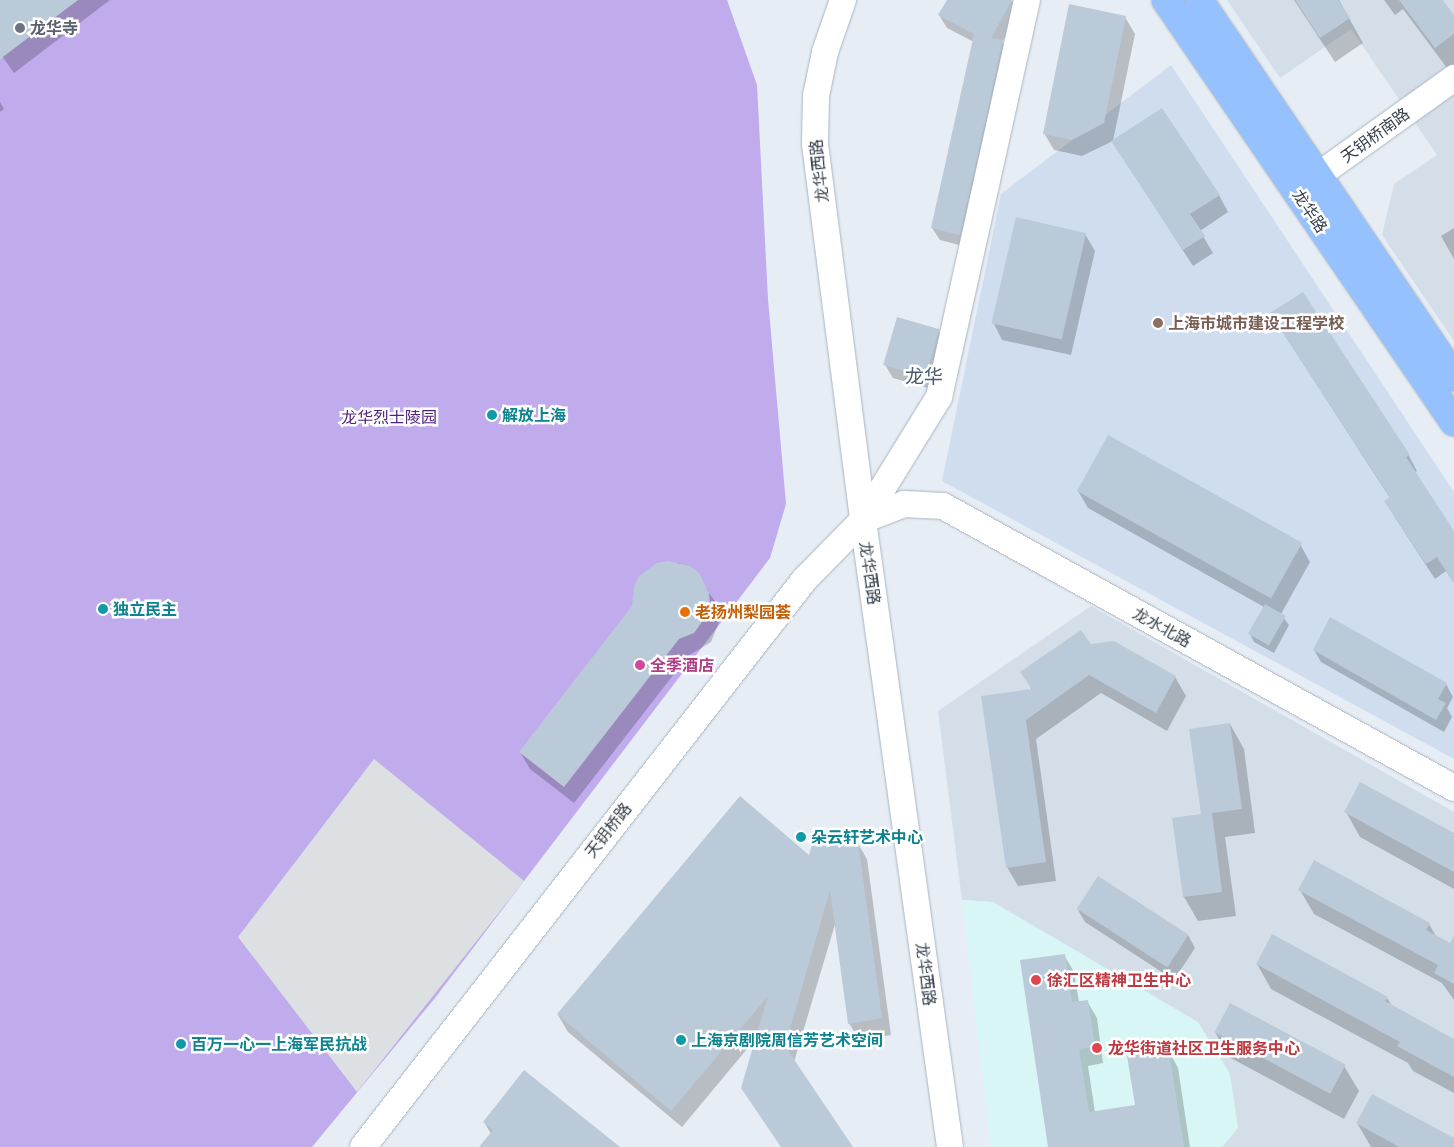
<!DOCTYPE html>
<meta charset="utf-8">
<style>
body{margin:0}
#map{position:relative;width:1454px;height:1147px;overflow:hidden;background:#e7edf5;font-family:Lato,"Noto Sans SC",sans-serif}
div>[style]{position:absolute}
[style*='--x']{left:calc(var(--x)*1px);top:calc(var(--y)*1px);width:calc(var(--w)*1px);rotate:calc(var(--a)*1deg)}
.residential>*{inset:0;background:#d4dee9}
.education>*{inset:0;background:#cfddef}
.medical>*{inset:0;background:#d9f6f6}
.green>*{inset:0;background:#c0aced}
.parking>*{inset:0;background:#dce0e2}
.shadow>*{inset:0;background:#0003}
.building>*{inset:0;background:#bbcad8;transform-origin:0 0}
.roads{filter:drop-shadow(0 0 1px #a8b5c1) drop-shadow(0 0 1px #a8b5c1)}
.minor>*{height:26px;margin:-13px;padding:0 13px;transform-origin:13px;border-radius:13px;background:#fff}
.major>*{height:28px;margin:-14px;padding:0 14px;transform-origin:14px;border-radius:14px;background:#95c2ff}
.dots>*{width:14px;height:14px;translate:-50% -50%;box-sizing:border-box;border:2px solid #fff;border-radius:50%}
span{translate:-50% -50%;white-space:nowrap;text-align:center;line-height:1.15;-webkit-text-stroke:5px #fff;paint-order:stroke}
.worship-label{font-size:16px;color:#5b616d;font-weight:700}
.left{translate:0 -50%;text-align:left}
.street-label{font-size:16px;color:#353f49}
.education-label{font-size:16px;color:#785e54;font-weight:700}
.culture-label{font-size:16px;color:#0d838f;font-weight:700}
.park-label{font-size:16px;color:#4f2280}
.food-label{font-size:16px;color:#c56008;font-weight:700}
.hotel-label{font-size:16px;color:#b23c85;font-weight:700}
.health-label{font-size:16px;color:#be3a42;font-weight:700}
.quarter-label{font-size:19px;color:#4b5d6c}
</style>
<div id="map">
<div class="residential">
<div style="clip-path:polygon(1227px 0,1454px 0,1454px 341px,1382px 235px,1394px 184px,1437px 155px,1351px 29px,1280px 78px)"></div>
<div style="clip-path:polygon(1091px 606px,1454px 812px,1454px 1147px,1222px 1147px,1238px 1128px,993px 902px,962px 900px,938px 711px)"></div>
</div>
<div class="education">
<div style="clip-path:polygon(1171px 65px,1454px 492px,1454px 759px,942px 481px,1001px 194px)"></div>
</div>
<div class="medical">
<div style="clip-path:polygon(962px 900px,993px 902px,1198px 1022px,1230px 1074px,1238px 1128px,1222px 1147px,991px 1147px)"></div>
</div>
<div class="green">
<div style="clip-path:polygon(77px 0,727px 0,757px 85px,768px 299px,786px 504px,770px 558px,435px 998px,312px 1147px,0 1147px,0 59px)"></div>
</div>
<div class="parking">
<div style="clip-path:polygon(374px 759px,524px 881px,357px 1092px,238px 937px)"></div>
</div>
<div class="shadow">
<div style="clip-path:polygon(0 0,110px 0,14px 73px,0 53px)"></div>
<div style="clip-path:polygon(948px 0,1025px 2px,1002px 42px,1009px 54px,967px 247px,940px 240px,932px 228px,974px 42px,947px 28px,939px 15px)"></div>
<div style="clip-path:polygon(1294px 0,1339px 0,1363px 43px,1335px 62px)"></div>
<div style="clip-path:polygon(1384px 0,1441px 0,1454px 17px,1454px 69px,1450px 72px,1403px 9px,1395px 15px)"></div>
<div style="clip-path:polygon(1125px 17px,1135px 34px,1113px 141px,1082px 156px,1054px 150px,1044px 133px)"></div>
<div style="clip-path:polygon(0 102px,4px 109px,0 112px)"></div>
<div style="clip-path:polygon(1123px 158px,1219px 195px,1228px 212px,1200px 231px,1213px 253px,1193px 266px)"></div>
<div style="clip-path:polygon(1454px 228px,1454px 259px,1441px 236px)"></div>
<div style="clip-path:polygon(1085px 234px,1095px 251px,1071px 355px,1002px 340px,993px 322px)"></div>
<div style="clip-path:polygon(1303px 293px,1409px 456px,1417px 471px,1415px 472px,1454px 533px,1454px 583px,1446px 571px,1435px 579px,1394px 516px,1390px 498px,1271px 314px)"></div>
<div style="clip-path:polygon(938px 330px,945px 342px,935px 390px,893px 378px,885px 365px)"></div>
<div style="clip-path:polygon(1078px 491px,1300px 544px,1310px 562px,1281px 614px,1289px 625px,1274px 653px,1254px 642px,1250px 634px,1264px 607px,1088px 508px)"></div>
<div style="clip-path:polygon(evenodd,679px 563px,689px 567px,715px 601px,719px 622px,711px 642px,688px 656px,574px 803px,530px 769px,520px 752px,633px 606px,658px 564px,679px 563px,705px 587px,708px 590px,712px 610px,710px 611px,705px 587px)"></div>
<div style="clip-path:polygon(1113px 642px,1175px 677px,1186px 696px,1167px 731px,1101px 693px,1036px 739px,1056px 881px,1018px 886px,1007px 867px,983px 698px,1032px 690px,1022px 672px,1090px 645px)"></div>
<div style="clip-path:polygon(1314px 650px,1446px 684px,1453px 697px,1447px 708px,1452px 717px,1444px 732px,1321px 662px)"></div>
<div style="clip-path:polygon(1230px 724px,1244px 749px,1255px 833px,1225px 837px,1236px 916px,1198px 921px,1184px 897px,1202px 815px)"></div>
<div style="clip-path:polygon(1346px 812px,1454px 835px,1454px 889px,1360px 837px)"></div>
<div style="clip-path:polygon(857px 842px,867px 859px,891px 1035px,859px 1040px,849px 1023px,836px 921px,794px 1062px,852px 1147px,781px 1147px,743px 1088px,757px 1037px,682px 1127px,568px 1032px,558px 1015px,809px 857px)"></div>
<div style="clip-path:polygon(1300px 890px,1429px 924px,1437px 938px,1454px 947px,1454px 1000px,1442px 983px,1314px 914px)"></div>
<div style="clip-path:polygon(1078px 910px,1188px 935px,1195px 948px,1174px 980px,1085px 922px)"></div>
<div style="clip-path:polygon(1064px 955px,1074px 972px,1079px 1002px,1087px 1001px,1097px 1018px,1103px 1063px,1088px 1066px,1095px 1112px,1136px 1106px,1169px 1051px,1178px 1068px,1190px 1147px,1049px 1147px)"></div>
<div style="clip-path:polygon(1257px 964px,1387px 998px,1392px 1006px,1454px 1040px,1454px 1093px,1413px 1071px,1408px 1063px,1271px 989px)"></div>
<div style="clip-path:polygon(1215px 1032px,1344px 1066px,1359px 1091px,1344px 1119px,1229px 1057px)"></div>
<div style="clip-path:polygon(484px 1122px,617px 1147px,481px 1147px,491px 1134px)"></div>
<div style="clip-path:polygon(1357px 1123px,1454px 1140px,1454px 1147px,1371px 1147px)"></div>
</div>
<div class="building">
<div style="clip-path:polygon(0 0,78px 0,0 59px)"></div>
<div style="clip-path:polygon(947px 0,1012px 0,991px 38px,1003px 40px,960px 235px,931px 228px,974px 34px,938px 15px)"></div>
<div style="clip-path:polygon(1295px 0,1338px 0,1350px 18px,1320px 38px)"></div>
<div style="clip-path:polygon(1399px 0,1443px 0,1454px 15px,1454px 34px,1435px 48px)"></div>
<div style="clip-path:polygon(1069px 4px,1126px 16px,1104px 123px,1072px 140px,1043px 134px)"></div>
<div style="clip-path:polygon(1162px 108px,1220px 195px,1190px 214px,1205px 236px,1183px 250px,1111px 141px)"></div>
<div style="left:1016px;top:217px;width:72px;height:109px;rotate:13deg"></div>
<div style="clip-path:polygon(1303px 292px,1410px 455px,1406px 457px,1454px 531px,1454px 583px,1437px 557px,1426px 564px,1384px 501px,1390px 497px,1270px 313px)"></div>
<div style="left:897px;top:317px;width:44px;height:50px;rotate:16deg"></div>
<div style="left:1108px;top:435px;width:222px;height:64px;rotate:29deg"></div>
<div style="clip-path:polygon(668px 561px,690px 566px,699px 573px,709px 593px,707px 615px,694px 633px,679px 639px,564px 787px,519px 752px,632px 606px,634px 586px,639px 576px,657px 563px)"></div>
<div style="left:1265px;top:604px;width:24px;height:34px;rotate:30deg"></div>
<div style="clip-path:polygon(1330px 617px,1447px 683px,1438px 699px,1446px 703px,1436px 720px,1313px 650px)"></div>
<div style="clip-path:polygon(1081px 630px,1091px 644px,1114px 641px,1176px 676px,1156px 713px,1089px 675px,1026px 720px,1046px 862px,1006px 868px,981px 696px,1032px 689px,1020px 672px)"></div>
<div style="clip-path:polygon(1230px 723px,1242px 809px,1212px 813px,1222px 892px,1183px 897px,1172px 818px,1201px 814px,1189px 729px)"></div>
<div style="clip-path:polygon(1360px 782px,1454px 833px,1454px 872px,1344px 812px)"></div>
<div style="clip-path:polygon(740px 796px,809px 855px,813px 841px,858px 841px,882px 1018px,848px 1024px,830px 890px,785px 1046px,853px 1147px,781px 1147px,741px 1088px,768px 996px,671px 1111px,557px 1014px)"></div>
<div style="clip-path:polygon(1314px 860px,1430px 923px,1426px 930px,1450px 943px,1454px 935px,1454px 984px,1434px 973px,1438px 965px,1298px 890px)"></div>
<div style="left:1098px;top:876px;width:108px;height:39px;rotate:33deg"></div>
<div style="clip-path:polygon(1272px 934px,1388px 997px,1385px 1001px,1454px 1039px,1454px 1077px,1397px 1046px,1400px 1042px,1256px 964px)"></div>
<div style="clip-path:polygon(1065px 954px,1072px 1002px,1088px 1000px,1095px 1047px,1079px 1049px,1089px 1112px,1135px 1105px,1127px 1056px,1169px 1050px,1184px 1147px,1048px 1147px,1020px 960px)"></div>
<div style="left:1230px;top:1003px;width:131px;height:33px;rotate:28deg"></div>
<div style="clip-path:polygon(524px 1070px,620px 1147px,479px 1147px,493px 1130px,483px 1122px)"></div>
<div style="clip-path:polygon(1372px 1094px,1454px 1138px,1454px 1147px,1399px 1147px,1356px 1123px)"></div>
</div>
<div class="roads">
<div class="minor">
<div style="--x:843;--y:0;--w:55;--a:109.1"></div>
<div style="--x:825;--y:52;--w:45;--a:101.6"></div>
<div style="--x:816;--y:96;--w:48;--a:91.2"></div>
<div style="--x:815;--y:144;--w:379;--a:82.7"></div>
<div style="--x:863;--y:520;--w:633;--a:82.1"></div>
<div style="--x:1299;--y:189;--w:191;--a:-35.6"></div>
<div style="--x:863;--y:520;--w:44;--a:-21.3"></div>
<div style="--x:904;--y:504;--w:39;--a:3"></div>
<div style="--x:943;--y:506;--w:584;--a:28.89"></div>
<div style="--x:363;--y:1147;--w:720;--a:-52.11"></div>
<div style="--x:805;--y:579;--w:83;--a:-45.5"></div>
<div style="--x:863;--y:520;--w:145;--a:-58.3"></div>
<div style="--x:939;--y:397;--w:407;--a:-77.5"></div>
</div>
<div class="major">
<div style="--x:1166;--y:0;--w:511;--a:55.69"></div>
<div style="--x:1199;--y:0;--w:455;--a:55.9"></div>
</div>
</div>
<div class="dots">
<div style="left:20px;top:28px;background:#6b7280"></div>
<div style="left:1158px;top:323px;background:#8d6e63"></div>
<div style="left:492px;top:415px;background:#0f9aa8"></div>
<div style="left:103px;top:609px;background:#0f9aa8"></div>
<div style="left:685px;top:612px;background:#e8710a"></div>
<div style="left:640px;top:665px;background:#d1479c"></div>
<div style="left:801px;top:837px;background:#0f9aa8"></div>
<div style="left:1036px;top:980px;background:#e0444e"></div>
<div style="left:681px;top:1040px;background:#0f9aa8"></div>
<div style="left:181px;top:1044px;background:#0f9aa8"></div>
<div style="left:1097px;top:1048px;background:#e0444e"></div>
</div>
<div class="worship-label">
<span class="left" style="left:30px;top:28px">龙华寺</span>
</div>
<div class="street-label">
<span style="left:1375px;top:135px;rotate:-36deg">天钥桥南路</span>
<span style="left:819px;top:171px;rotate:-96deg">龙华西路</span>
<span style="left:1310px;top:211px;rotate:56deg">龙华路</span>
<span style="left:870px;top:573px;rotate:82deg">龙华西路</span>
<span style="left:1162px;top:627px;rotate:29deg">龙水北路</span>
<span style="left:608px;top:830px;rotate:-52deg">天钥桥路</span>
<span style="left:926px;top:974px;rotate:83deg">龙华西路</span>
</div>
<div class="education-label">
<span class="left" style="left:1168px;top:323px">上海市城市建设工程学校</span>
</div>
<div class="culture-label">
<span class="left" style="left:502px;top:415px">解放上海</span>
<span class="left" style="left:113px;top:609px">独立民主</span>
<span class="left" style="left:811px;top:837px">朵云轩艺术中心</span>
<span class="left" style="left:691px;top:1040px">上海京剧院周信芳艺术空间</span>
<span class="left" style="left:191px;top:1044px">百万一心一上海军民抗战</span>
</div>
<div class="park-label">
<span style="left:389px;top:417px">龙华烈士陵园</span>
</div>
<div class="food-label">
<span class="left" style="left:695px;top:612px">老扬州梨园荟</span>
</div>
<div class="hotel-label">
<span class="left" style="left:650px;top:665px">全季酒店</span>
</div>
<div class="health-label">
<span class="left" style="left:1047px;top:980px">徐汇区精神卫生中心</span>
<span class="left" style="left:1108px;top:1048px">龙华街道社区卫生服务中心</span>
</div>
<div class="quarter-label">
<span style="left:924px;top:376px">龙华</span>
</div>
</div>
